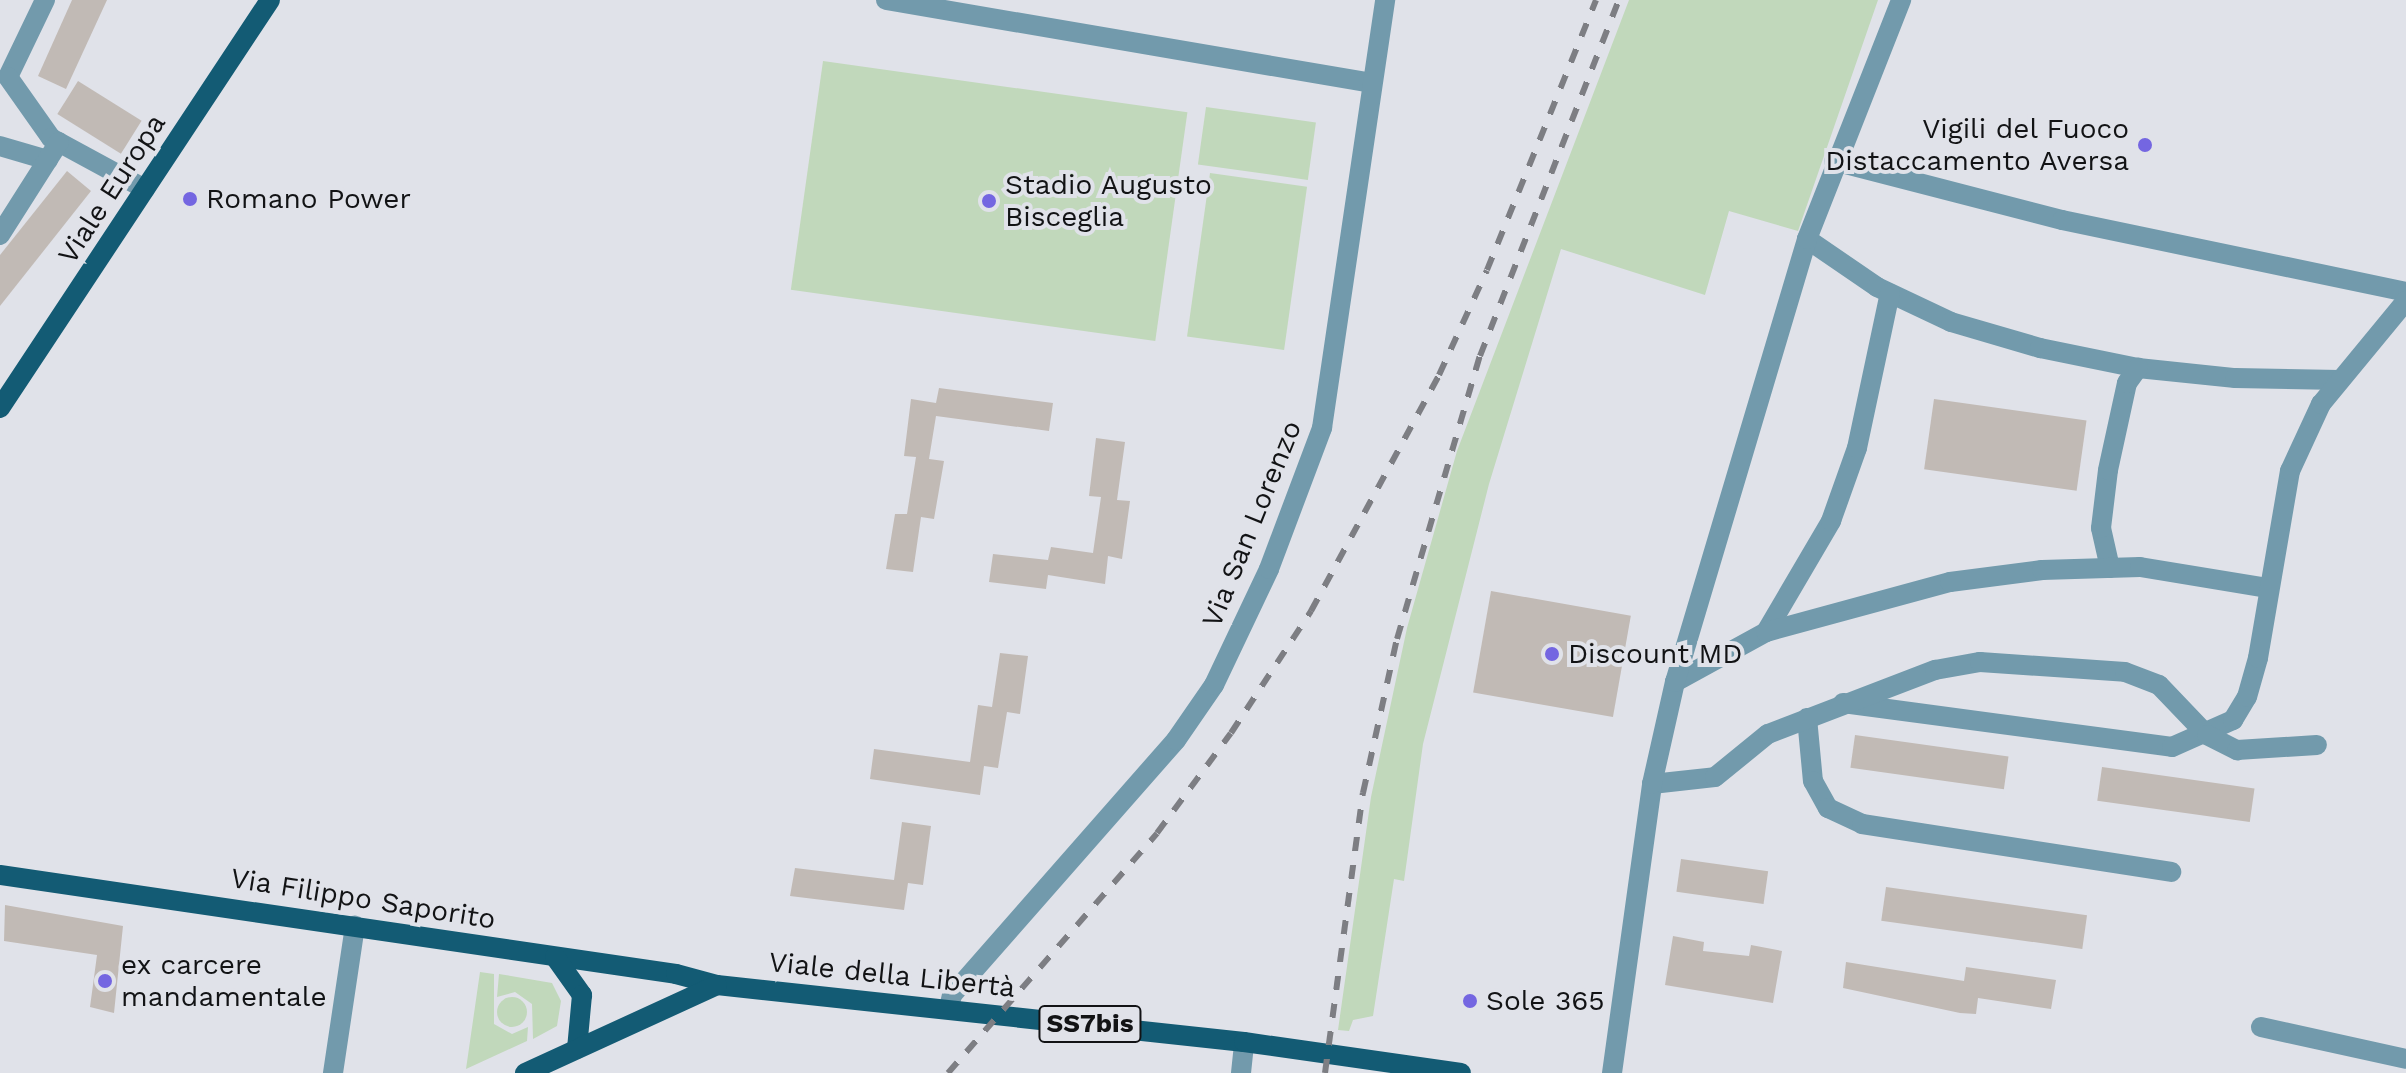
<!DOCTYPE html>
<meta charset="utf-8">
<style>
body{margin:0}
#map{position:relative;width:2406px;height:1073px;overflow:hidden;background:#e0e2e9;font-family:"Work Sans",sans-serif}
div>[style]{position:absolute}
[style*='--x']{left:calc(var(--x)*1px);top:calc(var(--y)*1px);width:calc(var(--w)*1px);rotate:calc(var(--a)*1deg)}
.green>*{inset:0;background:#c1d8bb;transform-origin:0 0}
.round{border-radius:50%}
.building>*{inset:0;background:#c1bab5;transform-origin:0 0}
.minor>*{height:20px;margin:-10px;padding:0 10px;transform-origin:10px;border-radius:10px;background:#729aac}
.major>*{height:20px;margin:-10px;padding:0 10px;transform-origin:10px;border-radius:10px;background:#135b74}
.rail>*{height:6px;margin-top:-3px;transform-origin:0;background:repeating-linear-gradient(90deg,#7d7e83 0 14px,transparent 0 28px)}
.dots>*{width:22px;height:22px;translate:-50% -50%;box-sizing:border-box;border:4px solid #e0e2e9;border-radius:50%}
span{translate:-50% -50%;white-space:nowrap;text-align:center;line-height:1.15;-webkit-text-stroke:8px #e0e2e9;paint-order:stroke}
.shield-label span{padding:2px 6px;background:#e0e2e9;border:2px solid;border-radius:6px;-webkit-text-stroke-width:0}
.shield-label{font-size:26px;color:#121315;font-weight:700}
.poi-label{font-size:28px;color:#121315}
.right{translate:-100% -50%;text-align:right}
.left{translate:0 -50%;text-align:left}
.street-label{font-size:28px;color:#121315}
</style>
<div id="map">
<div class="green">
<div style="clip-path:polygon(1629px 0,1878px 0,1798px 231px,1729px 211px,1705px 295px,1561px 249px,1489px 484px,1423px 744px,1404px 881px,1394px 879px,1373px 1016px,1353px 1020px,1349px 1031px,1338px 1030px,1371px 797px,1407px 628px,1457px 451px)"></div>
<div style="left:823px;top:61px;width:368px;height:231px;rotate:8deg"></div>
<div style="left:1206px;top:107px;width:111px;height:58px;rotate:8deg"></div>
<div style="left:1210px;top:173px;width:98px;height:165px;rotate:8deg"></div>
<div style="clip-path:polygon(480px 972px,494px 974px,494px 1024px,512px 1034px,528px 1027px,527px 1041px,466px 1069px)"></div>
<div style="clip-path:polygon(499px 974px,552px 983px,561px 1001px,557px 1026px,533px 1039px,532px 1004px,515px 992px,497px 997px)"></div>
<div class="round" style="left:497px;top:997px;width:30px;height:30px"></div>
</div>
<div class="building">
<div style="clip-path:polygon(72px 0,107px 0,66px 89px,38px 76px)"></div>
<div style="left:78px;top:81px;width:75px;height:39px;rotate:32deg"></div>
<div style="clip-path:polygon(67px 171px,91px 191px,0 306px,0 255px)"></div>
<div style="clip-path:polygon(939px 388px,1053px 403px,1049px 431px,936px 416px,929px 459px,944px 461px,934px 519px,921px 517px,913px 572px,886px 569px,895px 514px,907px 514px,916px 457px,904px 456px,911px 399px,936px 403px)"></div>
<div style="left:1934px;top:399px;width:154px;height:71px;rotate:8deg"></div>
<div style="clip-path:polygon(1096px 438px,1125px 442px,1117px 500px,1130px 501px,1122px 559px,1108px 556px,1105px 584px,1048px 575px,1046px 589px,989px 582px,993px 554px,1048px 560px,1051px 547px,1093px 553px,1101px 497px,1089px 496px)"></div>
<div style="left:1491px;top:591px;width:142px;height:103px;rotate:10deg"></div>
<div style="clip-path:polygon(1000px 653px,1028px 656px,1020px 714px,1007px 712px,998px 768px,984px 766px,980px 795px,870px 779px,874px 749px,970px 762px,978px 705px,992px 707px)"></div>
<div style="left:1855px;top:735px;width:155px;height:33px;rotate:8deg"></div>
<div style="left:2102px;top:767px;width:154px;height:34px;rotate:8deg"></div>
<div style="clip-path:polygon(902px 822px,931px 826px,923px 885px,908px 883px,904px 910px,790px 896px,795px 868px,894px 880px)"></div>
<div style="left:1681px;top:859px;width:88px;height:33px;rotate:8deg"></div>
<div style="left:1886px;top:887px;width:203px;height:34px;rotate:8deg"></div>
<div style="clip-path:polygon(5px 905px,123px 926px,114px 1013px,90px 1007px,97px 955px,4px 941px)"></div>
<div style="clip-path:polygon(1673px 936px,1704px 942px,1703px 951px,1749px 956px,1751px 945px,1782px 951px,1773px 1003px,1665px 985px)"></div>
<div style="clip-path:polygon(1846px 962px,1964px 981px,1966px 967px,2056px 980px,2051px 1009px,1978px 998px,1976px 1014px,1960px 1013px,1843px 988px)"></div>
</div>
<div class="minor">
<div style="--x:45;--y:0;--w:85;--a:115.7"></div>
<div style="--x:8;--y:77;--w:75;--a:54.8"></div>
<div style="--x:51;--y:138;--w:107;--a:28.5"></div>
<div style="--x:886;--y:0;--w:491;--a:9.7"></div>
<div style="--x:0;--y:146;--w:50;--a:16.3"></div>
<div style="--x:1834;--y:161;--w:236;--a:14.5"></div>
<div style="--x:2062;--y:220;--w:351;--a:11.8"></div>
<div style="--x:0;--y:235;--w:110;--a:-57.6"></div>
<div style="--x:1807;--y:239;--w:85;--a:34.4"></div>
<div style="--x:1877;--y:287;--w:82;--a:25.3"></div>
<div style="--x:1951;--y:322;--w:93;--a:16.3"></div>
<div style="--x:2040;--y:348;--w:100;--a:11.5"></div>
<div style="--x:2138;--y:368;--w:98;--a:5.9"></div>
<div style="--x:2235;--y:378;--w:105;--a:1.1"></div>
<div style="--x:2110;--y:568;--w:41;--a:-102.7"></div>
<div style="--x:2101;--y:528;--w:58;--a:-83.1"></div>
<div style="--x:2108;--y:470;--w:89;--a:-77.7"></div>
<div style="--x:2127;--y:383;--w:19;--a:-54"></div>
<div style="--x:1766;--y:632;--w:129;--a:-59.6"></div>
<div style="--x:1831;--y:521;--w:77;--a:-70.4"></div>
<div style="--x:1857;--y:448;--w:158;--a:-78"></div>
<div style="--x:1675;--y:682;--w:104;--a:-28.8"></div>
<div style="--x:1766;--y:632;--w:191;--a:-15.2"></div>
<div style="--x:1950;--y:582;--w:93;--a:-7.4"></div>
<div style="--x:2042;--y:570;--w:98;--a:-1.8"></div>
<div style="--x:2140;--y:567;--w:130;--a:9.3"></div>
<div style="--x:1843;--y:703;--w:332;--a:7.6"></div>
<div style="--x:2172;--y:747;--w:67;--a:-23.9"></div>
<div style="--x:2233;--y:720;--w:27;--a:-59"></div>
<div style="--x:2247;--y:697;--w:41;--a:-74.2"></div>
<div style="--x:2258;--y:658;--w:190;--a:-80.3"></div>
<div style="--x:2290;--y:471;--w:74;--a:-65.2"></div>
<div style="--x:2321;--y:404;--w:134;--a:-50.5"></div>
<div style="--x:1807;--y:718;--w:63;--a:84.6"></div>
<div style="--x:1813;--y:781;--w:31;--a:61"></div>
<div style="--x:1828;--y:808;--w:38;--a:25"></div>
<div style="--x:1862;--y:824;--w:313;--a:8.8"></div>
<div style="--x:1652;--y:784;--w:63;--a:-6.3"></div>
<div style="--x:1715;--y:777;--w:68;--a:-39.1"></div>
<div style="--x:1768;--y:734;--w:179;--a:-21"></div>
<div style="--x:1935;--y:670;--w:46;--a:-10.1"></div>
<div style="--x:1980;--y:662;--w:145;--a:3.9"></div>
<div style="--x:2125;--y:672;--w:36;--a:21"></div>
<div style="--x:2159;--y:685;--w:69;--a:46.2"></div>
<div style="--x:2207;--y:735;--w:34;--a:27"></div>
<div style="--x:2237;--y:750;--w:80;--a:-3.6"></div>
<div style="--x:949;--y:1008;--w:13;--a:-77"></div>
<div style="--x:952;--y:995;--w:339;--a:-48.7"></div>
<div style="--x:1176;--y:740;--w:67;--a:-55.4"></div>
<div style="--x:1214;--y:685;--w:128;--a:-64.6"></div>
<div style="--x:1269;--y:569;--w:151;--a:-69.4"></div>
<div style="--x:1322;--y:428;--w:433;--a:-81.6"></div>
<div style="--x:2261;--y:1027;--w:148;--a:12.4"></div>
<div style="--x:333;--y:1073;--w:149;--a:-81.5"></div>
<div style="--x:1241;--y:1073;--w:31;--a:-84"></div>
<div style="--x:1612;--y:1073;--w:292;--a:-82.1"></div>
<div style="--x:1652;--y:784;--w:105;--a:-77.3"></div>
<div style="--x:1675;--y:682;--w:462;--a:-73.4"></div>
<div style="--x:1807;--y:239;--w:257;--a:-68.5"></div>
</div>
<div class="major">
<div style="--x:0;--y:408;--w:489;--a:-56.5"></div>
<div style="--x:0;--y:875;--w:683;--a:8.33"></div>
<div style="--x:676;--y:974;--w:42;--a:15"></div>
<div style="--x:717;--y:985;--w:530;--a:6.17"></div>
<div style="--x:1244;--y:1042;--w:219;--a:8.1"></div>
<div style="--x:555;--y:957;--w:47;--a:54.6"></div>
<div style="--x:582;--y:995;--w:54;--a:95.3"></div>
<div style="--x:525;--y:1073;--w:211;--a:-24.6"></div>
</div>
<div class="rail">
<div style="--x:948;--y:1073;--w:318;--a:-48.9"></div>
<div style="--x:1157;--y:833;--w:124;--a:-53.5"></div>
<div style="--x:1231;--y:733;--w:146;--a:-56.7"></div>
<div style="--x:1311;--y:611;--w:268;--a:-61.5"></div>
<div style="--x:1439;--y:375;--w:115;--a:-65.4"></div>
<div style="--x:1487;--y:270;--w:291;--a:-68"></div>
<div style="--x:1325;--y:1073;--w:283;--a:-82.3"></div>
<div style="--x:1363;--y:793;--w:158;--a:-77.6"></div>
<div style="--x:1397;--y:639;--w:295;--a:-73.7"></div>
<div style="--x:1480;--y:356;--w:382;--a:-68.7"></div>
</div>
<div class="dots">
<div style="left:2145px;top:145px;background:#7466e1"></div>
<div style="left:190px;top:199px;background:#7466e1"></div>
<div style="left:989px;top:201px;background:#7466e1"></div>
<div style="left:1552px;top:654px;background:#7466e1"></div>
<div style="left:105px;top:981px;background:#7466e1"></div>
<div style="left:1470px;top:1001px;background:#7466e1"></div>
</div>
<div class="shield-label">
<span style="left:1090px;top:1024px">SS7bis</span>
</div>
<div class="poi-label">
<span class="right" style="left:2129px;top:145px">Vigili del Fuoco<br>Distaccamento Aversa</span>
<span class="left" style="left:1005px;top:201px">Stadio Augusto<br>Bisceglia</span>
<span class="left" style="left:206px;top:199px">Romano Power</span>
<span class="left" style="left:1568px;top:654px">Discount MD</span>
<span class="left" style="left:121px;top:981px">ex carcere<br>mandamentale</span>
<span class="left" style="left:1486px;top:1001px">Sole 365</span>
</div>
<div class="street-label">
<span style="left:112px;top:189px;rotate:-57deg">Viale Europa</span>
<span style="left:1252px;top:524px;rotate:-68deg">Via San Lorenzo</span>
<span style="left:363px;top:899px;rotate:9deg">Via Filippo Saporito</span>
<span style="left:892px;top:975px;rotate:6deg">Viale della Libertà</span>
</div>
</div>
